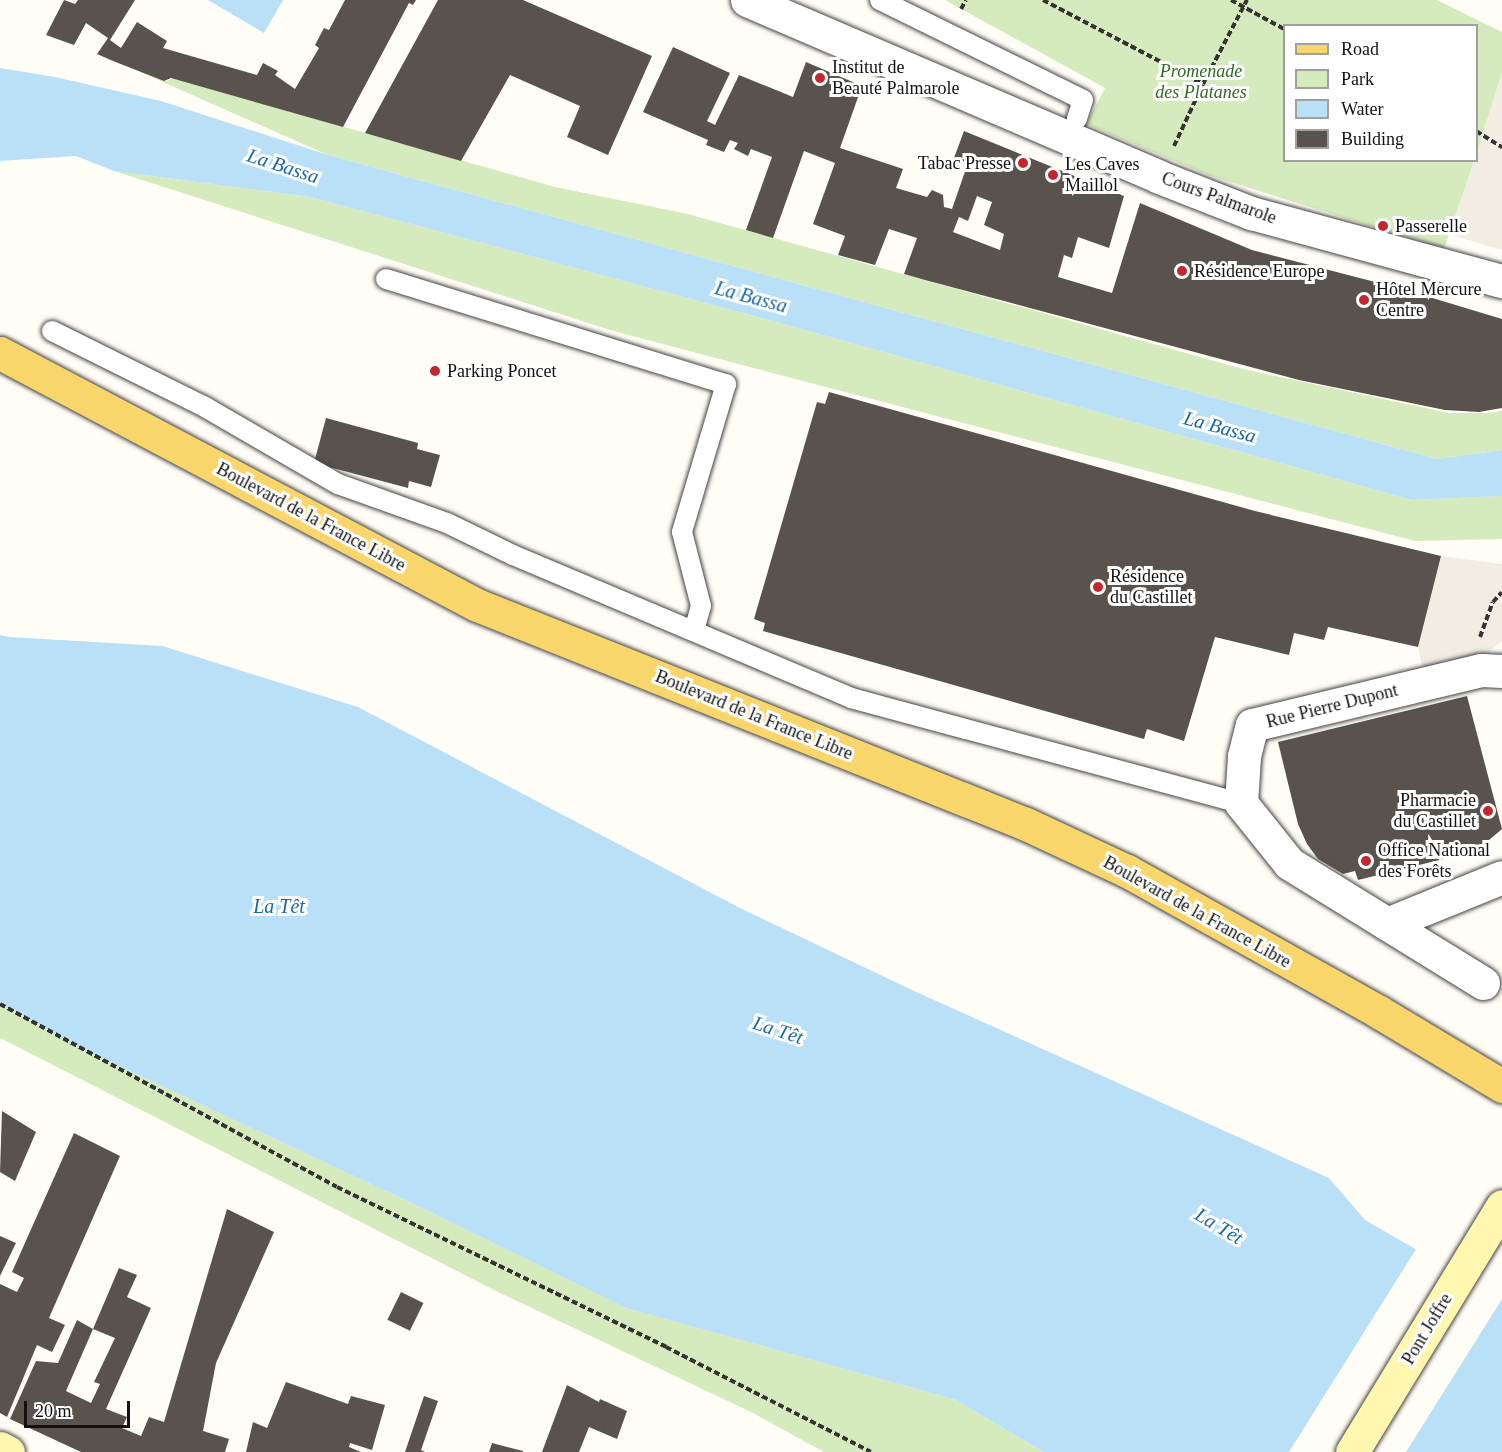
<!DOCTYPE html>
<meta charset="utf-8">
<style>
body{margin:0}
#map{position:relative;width:1502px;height:1452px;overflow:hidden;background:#fffdf5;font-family:Georgia,serif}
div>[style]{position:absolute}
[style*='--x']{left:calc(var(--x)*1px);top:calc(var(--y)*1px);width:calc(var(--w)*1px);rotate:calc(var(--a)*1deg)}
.green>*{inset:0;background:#d5ebbd}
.plaza>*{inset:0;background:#f1ede2}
.water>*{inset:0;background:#b9e0f7}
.pier>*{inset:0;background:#fffdf5}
.building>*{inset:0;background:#5a524d;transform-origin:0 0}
.path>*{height:4px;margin-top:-2px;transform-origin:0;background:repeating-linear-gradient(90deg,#333 0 6px,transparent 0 9px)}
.roads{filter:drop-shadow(0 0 2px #444) drop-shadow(0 0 2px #444)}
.service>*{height:20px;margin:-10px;padding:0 10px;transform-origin:10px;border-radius:10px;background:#fff}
.minor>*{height:33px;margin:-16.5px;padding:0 16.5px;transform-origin:16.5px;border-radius:16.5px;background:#fff}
.secondary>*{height:33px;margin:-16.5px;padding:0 16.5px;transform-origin:16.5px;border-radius:16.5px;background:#fff6b0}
.primary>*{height:33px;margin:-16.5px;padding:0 16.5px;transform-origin:16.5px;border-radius:16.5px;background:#f9d66b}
.dots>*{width:16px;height:16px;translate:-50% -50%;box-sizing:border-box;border:3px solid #fff;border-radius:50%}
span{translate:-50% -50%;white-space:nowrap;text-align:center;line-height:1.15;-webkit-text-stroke:6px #fff;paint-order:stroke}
.poi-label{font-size:18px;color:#111}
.left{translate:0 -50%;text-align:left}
.right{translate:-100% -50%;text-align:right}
.park-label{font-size:18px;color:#2f6b1f;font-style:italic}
.street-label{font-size:18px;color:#111}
.water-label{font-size:20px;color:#1768a6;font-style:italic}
.legend{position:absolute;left:1283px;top:24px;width:195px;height:138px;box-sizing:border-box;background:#fff;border:2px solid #a0a0a0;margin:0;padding:8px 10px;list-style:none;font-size:18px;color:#111}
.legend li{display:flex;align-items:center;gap:12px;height:30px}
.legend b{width:30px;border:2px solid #a0a0a0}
.scale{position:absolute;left:24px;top:1401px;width:106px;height:27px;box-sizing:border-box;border:3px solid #111;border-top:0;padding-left:8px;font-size:18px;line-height:21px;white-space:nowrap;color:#111;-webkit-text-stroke:4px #fff;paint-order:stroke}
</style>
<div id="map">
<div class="green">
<div style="clip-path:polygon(945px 0,1437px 0,1502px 32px,1502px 73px,1477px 152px,1476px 26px,1284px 26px,1284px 160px,1474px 161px,1444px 249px,1208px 175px,1086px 124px,1105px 88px)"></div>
<div style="clip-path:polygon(129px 67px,167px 81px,174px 78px,555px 187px,688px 214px,1243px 369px,1449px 413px,1487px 413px,1502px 411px,1502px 450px,1437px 459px,328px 155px)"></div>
<div style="clip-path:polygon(114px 171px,310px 197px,758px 317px,1412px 500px,1502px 496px,1502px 539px,1415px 541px,784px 376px,610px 330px)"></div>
<div style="clip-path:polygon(0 1002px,70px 1043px,420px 1207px,626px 1308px,956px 1400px,1044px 1452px,824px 1452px,753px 1413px,500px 1293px,0 1038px)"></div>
</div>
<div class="plaza">
<div style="clip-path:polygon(1502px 73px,1502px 250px,1449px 234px,1474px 161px,1476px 160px,1477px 152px)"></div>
<div style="clip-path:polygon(1441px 556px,1502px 564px,1502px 641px,1486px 654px,1423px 671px,1418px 647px)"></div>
</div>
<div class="water">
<div style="clip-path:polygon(208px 0,283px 0,264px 33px)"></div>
<div style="clip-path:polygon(0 68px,55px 77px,161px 101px,328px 155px,1437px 459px,1502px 450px,1502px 496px,1412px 500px,758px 317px,310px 197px,114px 171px,76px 156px,0 161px)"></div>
<div style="clip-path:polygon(0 635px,9px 637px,162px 646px,358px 707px,740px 908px,912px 990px,1329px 1178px,1365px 1220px,1502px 1299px,1502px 1452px,1044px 1452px,956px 1400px,626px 1308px,420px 1207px,70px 1043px,0 1002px)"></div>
</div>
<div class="pier">
<div style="clip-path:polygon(1418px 1246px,1502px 1295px,1502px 1299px,1406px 1452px,1289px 1452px)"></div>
</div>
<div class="building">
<div style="clip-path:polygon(64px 0,75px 4px,78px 0,135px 0,110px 40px,121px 48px,137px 22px,167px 41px,163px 48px,257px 75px,263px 63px,278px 71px,275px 75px,295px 89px,319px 48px,315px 45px,324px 28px,329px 30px,345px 0,416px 0,413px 5px,409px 3px,343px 127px,171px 78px,164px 81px,113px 61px,97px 54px,108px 38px,86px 23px,74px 45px,46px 35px)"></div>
<div style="clip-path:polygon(438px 0,523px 0,652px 56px,608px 155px,567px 137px,580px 106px,510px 75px,461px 161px,365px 133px)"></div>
<div style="clip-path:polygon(evenodd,673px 47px,730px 73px,707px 121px,715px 125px,739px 75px,793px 97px,806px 62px,862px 86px,840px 148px,903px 169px,896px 188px,927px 197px,932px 190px,943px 195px,944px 207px,952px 209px,968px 163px,954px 158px,964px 131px,1124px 196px,1109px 248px,1078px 237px,1072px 258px,1064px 255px,1058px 277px,1112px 293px,1140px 203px,1252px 250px,1406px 290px,1502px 319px,1502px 408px,1479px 412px,1445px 410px,1299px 380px,925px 280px,904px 274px,917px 238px,889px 229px,875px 265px,838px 255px,845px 236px,813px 224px,835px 163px,804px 151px,773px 238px,746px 230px,772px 157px,751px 149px,748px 156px,734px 149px,738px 143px,730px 140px,724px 152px,706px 145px,708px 140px,643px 112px,673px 47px,977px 196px,992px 202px,984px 225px,1004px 234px,1000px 250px,953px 232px,959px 217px,968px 221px,977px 196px)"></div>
<div style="clip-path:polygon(829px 392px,1255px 511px,1441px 556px,1418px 647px,1328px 627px,1324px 640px,1294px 633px,1289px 655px,1215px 637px,1184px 741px,1147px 729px,1144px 739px,763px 631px,765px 623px,754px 619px,817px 402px,825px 404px)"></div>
<div style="clip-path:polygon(326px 418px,418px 443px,417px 449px,440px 455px,431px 487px,409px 481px,408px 488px,314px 463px)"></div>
<div style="clip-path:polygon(1467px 696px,1502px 829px,1476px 851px,1358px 880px,1355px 871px,1343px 874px,1318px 859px,1307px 844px,1298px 824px,1278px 742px)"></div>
<div style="clip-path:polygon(2px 1111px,36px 1132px,15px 1181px,0 1172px)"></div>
<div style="clip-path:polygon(74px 1133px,120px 1156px,49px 1318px,65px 1325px,52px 1352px,37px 1345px,7px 1417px,0 1413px,0 1284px,17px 1292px,24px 1278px,12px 1272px)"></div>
<div style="clip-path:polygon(227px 1209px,274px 1232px,216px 1363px,203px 1431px,229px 1439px,225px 1452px,81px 1452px,10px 1419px,36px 1361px,58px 1363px,77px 1320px,93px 1329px,66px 1391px,91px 1403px,100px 1384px,94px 1382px,115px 1338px,93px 1329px,119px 1268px,137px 1275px,127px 1297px,151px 1308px,106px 1409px,127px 1417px,122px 1428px,141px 1436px,149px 1417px,164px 1422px)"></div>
<div style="clip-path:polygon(0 1236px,16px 1243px,0 1276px)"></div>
<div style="left:401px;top:1292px;width:25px;height:31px;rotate:26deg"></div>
<div style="clip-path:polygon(286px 1382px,348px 1404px,351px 1396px,385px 1405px,372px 1450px,350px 1443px,349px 1447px,361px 1452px,246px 1452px,253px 1422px,267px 1428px)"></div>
<div style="clip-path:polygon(567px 1385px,599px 1402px,600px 1399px,627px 1411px,617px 1439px,589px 1427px,579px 1452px,542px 1452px)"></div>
<div style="clip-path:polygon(424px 1396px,438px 1401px,421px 1450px,425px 1452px,405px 1452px)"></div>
<div style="clip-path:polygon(492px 1443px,523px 1451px,523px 1452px,489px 1452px)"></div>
</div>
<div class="path">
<div style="--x:1043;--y:0;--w:181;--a:27.7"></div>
<div style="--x:1203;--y:84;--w:95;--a:-62.4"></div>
<div style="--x:1231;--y:0;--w:60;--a:28.7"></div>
<div style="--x:961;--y:9;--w:10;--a:-61"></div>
<div style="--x:1476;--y:131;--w:31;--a:32"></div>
<div style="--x:1174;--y:146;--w:68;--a:-64.9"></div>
<div style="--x:1480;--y:637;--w:37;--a:-70"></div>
<div style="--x:1493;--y:602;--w:13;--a:-48"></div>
<div style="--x:0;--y:1004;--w:383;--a:28.5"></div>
<div style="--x:337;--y:1187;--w:366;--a:25.9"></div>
<div style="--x:666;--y:1347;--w:230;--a:27.1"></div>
</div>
<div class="roads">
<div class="service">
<div style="--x:880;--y:0;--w:226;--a:26.2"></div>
<div style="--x:1083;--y:100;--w:20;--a:108"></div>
<div style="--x:386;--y:279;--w:356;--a:17.2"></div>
<div style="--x:726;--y:384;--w:154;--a:106.6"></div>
<div style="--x:682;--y:532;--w:76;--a:75.6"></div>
<div style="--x:701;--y:606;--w:26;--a:106"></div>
<div style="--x:52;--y:331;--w:171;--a:26.4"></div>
<div style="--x:205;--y:407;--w:154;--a:30.1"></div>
<div style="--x:338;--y:484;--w:116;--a:19.7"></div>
<div style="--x:447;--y:523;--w:73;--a:25.9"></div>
<div style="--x:513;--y:555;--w:367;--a:22.9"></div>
<div style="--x:851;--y:698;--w:404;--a:15.1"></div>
</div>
<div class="minor">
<div style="--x:747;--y:0;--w:448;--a:23.2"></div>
<div style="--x:1159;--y:177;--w:99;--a:21.4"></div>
<div style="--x:1251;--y:213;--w:260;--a:15.2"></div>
<div style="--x:1387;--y:924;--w:124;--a:-22.2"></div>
<div style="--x:1483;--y:983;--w:228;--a:-148.3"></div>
<div style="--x:1289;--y:863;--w:77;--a:-128.7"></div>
<div style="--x:1241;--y:803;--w:47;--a:-86.3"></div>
<div style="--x:1244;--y:756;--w:32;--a:-76"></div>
<div style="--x:1252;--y:725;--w:236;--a:-13.5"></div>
<div style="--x:1481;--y:670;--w:21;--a:3"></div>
</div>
<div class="secondary">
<div style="--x:0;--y:1448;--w:9;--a:27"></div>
<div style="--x:1352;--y:1452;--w:288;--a:-58.6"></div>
</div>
<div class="primary">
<div style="--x:0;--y:353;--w:539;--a:27.85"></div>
<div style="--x:477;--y:605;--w:591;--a:21.75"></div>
<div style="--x:1026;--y:824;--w:111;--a:25"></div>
<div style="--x:1127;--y:871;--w:289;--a:29.2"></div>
<div style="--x:1379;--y:1012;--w:144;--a:31"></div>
</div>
</div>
<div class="dots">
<div style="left:820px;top:78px;background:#c4262e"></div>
<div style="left:1023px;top:163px;background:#c4262e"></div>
<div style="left:1053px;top:175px;background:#c4262e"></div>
<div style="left:1383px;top:226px;background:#c4262e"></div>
<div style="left:1182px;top:271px;background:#c4262e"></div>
<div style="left:1364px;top:300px;background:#c4262e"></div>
<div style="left:435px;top:371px;background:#c4262e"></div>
<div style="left:1098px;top:587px;background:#c4262e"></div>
<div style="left:1488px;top:811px;background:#c4262e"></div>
<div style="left:1366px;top:861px;background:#c4262e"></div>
</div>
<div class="poi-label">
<span class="left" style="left:832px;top:78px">Institut de<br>Beauté Palmarole</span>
<span class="right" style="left:1011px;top:163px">Tabac Presse</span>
<span class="left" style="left:1065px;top:175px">Les Caves<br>Maillol</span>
<span class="left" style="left:1395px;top:226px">Passerelle</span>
<span class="left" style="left:1194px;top:271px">Résidence Europe</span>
<span class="left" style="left:1376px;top:300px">Hôtel Mercure<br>Centre</span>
<span class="left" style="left:447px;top:371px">Parking Poncet</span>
<span class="left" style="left:1110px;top:587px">Résidence<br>du Castillet</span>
<span class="right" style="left:1476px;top:811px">Pharmacie<br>du Castillet</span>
<span class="left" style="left:1378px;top:861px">Office National<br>des Forêts</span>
</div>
<div class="park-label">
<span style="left:1201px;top:82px">Promenade<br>des Platanes</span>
</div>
<div class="street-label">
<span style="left:1219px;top:198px;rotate:20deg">Cours Palmarole</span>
<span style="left:311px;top:517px;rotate:28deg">Boulevard de la France Libre</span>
<span style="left:1332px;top:706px;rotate:-14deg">Rue Pierre Dupont</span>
<span style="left:754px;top:715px;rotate:22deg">Boulevard de la France Libre</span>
<span style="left:1197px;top:912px;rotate:29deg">Boulevard de la France Libre</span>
<span style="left:1427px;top:1329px;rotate:-59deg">Pont Joffre</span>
</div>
<div class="water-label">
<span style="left:283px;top:166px;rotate:18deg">La Bassa</span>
<span style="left:751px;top:297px;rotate:15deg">La Bassa</span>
<span style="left:1220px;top:427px;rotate:15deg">La Bassa</span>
<span style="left:279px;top:906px">La Têt</span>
<span style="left:778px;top:1030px;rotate:18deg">La Têt</span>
<span style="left:1219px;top:1226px;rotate:31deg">La Têt</span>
</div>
<ul class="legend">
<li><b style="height:8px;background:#f9d66b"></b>Road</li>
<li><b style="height:16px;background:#d5ebbd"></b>Park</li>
<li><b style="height:16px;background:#b9e0f7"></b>Water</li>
<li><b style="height:16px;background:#5a524d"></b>Building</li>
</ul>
<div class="scale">20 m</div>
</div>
